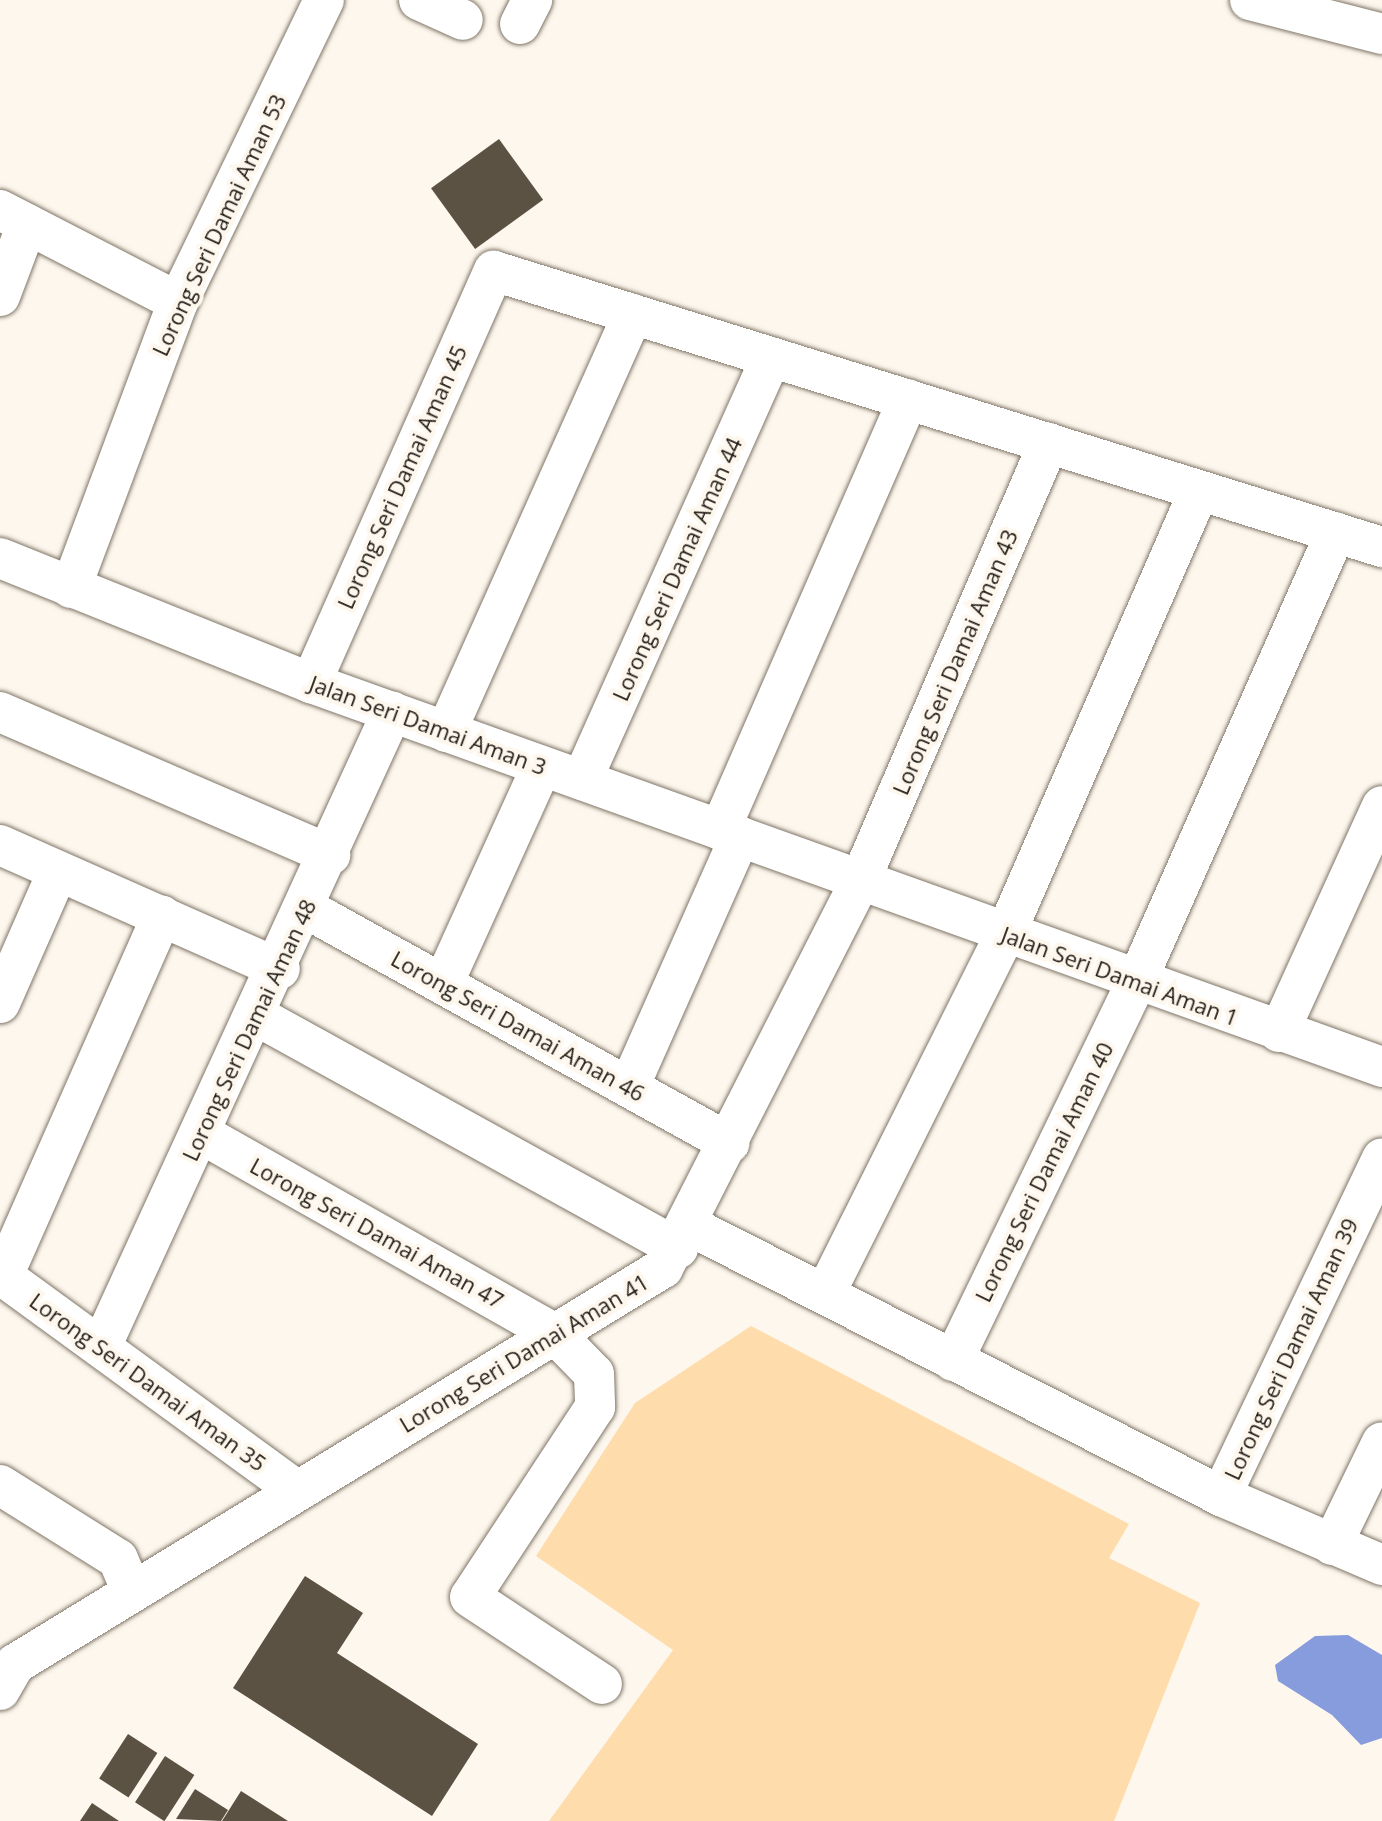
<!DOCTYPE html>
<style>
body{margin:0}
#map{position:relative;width:1382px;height:1821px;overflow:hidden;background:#fef7ed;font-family:"Open Sans",sans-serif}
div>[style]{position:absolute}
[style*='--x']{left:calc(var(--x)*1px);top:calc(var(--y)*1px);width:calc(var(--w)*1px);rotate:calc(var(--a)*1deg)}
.green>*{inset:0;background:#fedcab}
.water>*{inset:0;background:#869cdc}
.building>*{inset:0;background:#5c5244;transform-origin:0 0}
.roads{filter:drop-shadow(0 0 2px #7f7567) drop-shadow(0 0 2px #7f7567)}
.minor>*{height:40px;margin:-20px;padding:0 20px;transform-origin:20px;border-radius:20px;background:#fff}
span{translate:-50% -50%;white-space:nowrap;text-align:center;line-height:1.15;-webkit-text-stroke:8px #fef7ed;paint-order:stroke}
.street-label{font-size:22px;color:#211d17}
</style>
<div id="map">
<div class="green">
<div style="clip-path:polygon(751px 1326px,1129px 1524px,1109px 1558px,1200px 1603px,1114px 1821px,549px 1821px,673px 1650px,536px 1556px,635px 1403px)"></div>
</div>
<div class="water">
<div style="clip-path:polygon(1348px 1635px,1382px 1655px,1382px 1738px,1361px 1745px,1332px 1715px,1278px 1681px,1275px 1665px,1315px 1636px)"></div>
</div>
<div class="building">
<div style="left:499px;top:139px;width:75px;height:84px;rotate:54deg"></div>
<div style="clip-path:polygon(305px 1576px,363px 1613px,337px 1653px,478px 1744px,432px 1816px,233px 1688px)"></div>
<div style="left:128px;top:1734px;width:35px;height:53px;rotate:33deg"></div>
<div style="left:165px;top:1756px;width:35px;height:55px;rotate:33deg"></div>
<div style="clip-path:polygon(195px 1789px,228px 1810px,221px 1821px,176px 1819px)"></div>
<div style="clip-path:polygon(241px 1791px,288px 1821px,222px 1821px)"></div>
<div style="clip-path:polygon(92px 1803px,119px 1821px,80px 1821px)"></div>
</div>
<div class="roads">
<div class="minor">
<div style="--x:419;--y:0;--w:48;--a:24.4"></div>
<div style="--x:1250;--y:0;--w:136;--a:14.4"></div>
<div style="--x:520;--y:24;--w:27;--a:-63"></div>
<div style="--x:0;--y:210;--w:200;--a:27.3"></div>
<div style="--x:0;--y:296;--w:77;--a:-69.4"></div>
<div style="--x:0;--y:558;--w:335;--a:21.9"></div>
<div style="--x:311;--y:683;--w:1138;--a:19.72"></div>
<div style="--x:71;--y:588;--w:305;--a:-69.5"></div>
<div style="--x:178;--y:302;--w:335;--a:-64.2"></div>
<div style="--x:311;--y:683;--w:451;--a:-66.1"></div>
<div style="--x:494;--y:271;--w:930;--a:17.27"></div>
<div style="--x:0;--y:712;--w:360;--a:23.4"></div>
<div style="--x:446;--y:732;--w:458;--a:-65.9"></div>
<div style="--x:582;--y:780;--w:463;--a:-65.9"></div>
<div style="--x:720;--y:830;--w:470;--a:-66.4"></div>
<div style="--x:0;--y:845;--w:306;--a:23.9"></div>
<div style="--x:307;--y:909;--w:483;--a:29"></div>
<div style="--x:443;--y:984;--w:239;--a:-65.6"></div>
<div style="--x:0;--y:1003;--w:144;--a:-66.3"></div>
<div style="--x:257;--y:1016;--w:481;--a:28.9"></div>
<div style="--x:1279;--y:1032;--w:248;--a:-65.5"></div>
<div style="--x:629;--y:1087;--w:274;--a:-66.1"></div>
<div style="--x:200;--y:1133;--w:407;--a:29.5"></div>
<div style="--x:554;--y:1333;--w:57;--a:45.7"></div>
<div style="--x:594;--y:1374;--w:33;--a:88"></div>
<div style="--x:595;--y:1407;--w:227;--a:123.3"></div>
<div style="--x:470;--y:1597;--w:158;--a:33.4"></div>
<div style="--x:690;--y:1226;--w:596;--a:26.95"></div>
<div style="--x:1221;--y:1496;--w:175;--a:23.2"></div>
<div style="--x:0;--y:1274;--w:366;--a:36.1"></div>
<div style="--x:3;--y:1276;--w:394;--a:-66.2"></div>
<div style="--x:825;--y:1294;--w:402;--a:-63.4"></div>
<div style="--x:1005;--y:935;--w:485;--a:-66.4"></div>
<div style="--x:101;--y:1347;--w:699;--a:-65.38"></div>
<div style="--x:953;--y:1361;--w:420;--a:-64.2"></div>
<div style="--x:1136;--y:983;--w:493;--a:-66.1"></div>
<div style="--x:0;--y:1485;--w:139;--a:32.1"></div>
<div style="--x:118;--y:1559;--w:36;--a:67"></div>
<div style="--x:1221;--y:1496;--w:374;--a:-64.5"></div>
<div style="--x:1332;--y:1545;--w:114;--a:-64.1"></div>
<div style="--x:0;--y:1690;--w:30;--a:-60"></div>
<div style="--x:15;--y:1664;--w:759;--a:-31.43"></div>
<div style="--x:663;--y:1268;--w:434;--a:-63"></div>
<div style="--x:860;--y:881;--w:477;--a:-66.7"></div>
</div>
</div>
<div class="street-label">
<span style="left:219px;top:225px;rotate:-65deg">Lorong Seri Damai Aman 53</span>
<span style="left:402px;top:477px;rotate:-66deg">Lorong Seri Damai Aman 45</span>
<span style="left:677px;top:569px;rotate:-66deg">Lorong Seri Damai Aman 44</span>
<span style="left:955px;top:662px;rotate:-67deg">Lorong Seri Damai Aman 43</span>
<span style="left:428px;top:725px;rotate:20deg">Jalan Seri Damai Aman 3</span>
<span style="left:1120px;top:976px;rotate:20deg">Jalan Seri Damai Aman 1</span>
<span style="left:518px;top:1026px;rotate:29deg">Lorong Seri Damai Aman 46</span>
<span style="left:249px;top:1030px;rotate:-65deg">Lorong Seri Damai Aman 48</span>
<span style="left:1044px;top:1172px;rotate:-64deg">Lorong Seri Damai Aman 40</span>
<span style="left:377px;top:1233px;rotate:29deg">Lorong Seri Damai Aman 47</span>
<span style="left:1291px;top:1349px;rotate:-65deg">Lorong Seri Damai Aman 39</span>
<span style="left:524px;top:1353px;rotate:-31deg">Lorong Seri Damai Aman 41</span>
<span style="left:148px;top:1382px;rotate:36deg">Lorong Seri Damai Aman 35</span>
</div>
</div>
